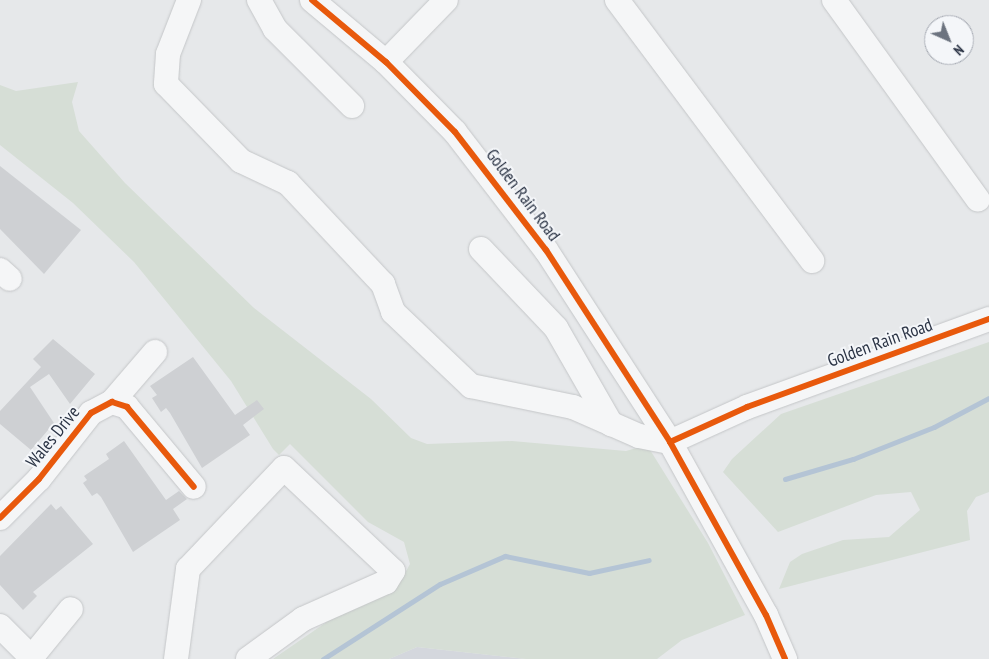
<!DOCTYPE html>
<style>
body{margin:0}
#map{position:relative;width:989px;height:659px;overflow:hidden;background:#e6e8ea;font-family:"PT Sans Narrow",sans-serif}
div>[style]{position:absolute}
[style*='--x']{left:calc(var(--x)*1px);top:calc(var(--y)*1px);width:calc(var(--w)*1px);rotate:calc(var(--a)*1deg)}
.built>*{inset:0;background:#d4d7dd}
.green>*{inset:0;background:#d6ded6}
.stream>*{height:5px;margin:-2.5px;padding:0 2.5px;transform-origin:2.5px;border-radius:2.5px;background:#b4c4d5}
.building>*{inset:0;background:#ced0d3}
.roads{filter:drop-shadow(0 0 1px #c4c6c8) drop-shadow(0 0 1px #c4c6c8)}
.minor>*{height:24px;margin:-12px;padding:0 12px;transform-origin:12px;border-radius:12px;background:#f5f6f7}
.cycleway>*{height:6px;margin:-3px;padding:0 3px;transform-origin:3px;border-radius:3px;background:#e8590c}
span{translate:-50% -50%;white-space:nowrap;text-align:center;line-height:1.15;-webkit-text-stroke:4px #f4f6f9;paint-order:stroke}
.street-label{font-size:18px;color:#2b3445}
.north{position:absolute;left:924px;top:15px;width:50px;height:50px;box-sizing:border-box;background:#f4f6f9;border:1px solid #a4a8b1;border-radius:50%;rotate:136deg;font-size:14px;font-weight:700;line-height:20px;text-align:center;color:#2b3445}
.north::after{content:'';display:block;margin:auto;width:18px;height:22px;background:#6c737f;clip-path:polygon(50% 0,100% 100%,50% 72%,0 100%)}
</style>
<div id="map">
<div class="built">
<div style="clip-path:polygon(417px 647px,526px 659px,389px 659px)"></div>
</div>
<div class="green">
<div style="clip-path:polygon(78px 82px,72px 102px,79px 131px,125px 183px,254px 308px,371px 399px,411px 438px,427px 444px,512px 441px,626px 451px,647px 445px,708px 543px,745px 615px,682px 640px,657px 659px,526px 659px,417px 647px,389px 659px,273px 659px,331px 619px,400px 582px,410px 564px,404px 542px,368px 522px,290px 444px,279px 455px,273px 449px,231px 381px,134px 262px,73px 203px,0 145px,0 85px,16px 91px)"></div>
<div style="clip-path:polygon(989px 342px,989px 492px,976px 497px,967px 511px,970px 540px,779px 589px,790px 562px,802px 554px,843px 540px,889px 537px,920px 510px,911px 492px,876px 495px,778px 532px,723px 472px,732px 459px,781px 414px)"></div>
</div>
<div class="stream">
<div style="--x:785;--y:479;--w:71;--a:-16.4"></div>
<div style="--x:853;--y:459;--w:87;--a:-21.6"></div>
<div style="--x:934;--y:427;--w:62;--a:-27.8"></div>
<div style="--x:323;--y:659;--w:139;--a:-32.7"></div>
<div style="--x:440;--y:584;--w:71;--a:-23.3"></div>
<div style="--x:505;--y:556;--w:86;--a:11.4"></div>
<div style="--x:589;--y:573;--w:61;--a:-12.2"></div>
</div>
<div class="building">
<div style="clip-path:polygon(0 166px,81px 230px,44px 274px,0 229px)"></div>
<div style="clip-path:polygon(53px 339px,95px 374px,70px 404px,49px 374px,30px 387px,54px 423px,31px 450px,0 424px,0 411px,41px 367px,33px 359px)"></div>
<div style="clip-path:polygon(193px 357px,235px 415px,257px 400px,264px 409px,243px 425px,250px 435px,202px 468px,170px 413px,166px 408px,161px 412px,152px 398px,157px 395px,150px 386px)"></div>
<div style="clip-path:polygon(124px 441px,166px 500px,179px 491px,187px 499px,173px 509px,180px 520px,133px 552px,101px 497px,97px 493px,92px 496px,83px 483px,87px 480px,84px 476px,109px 459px,106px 454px)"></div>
<div style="clip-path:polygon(51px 504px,56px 510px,61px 506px,93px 544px,33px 592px,37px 596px,23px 610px,0 585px,0 556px)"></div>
</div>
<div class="roads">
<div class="minor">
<div style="--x:189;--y:0;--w:58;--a:111.3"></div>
<div style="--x:168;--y:54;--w:30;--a:94"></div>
<div style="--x:166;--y:84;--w:107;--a:45.8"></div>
<div style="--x:241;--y:161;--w:52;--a:25.1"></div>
<div style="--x:288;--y:183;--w:139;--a:46.8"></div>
<div style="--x:383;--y:284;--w:30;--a:70"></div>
<div style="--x:393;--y:312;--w:108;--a:43.5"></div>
<div style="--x:471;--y:386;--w:104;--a:11.6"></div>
<div style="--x:573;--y:407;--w:72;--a:23.7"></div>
<div style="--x:639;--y:436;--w:32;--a:11"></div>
<div style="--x:670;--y:442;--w:85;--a:-24.4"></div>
<div style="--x:747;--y:407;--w:258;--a:-20"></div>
<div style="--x:259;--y:0;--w:33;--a:61"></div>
<div style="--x:275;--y:29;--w:109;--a:45"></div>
<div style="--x:312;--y:0;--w:97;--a:40"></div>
<div style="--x:386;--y:62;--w:98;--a:45.4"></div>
<div style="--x:455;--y:132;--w:149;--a:52.4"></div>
<div style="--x:546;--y:250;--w:229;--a:57.1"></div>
<div style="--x:670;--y:442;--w:198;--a:61"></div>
<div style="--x:766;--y:615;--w:48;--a:66.6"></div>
<div style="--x:617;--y:0;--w:326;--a:53.2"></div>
<div style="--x:834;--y:0;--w:246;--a:54.2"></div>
<div style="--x:386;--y:62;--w:86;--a:-45.9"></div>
<div style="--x:481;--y:249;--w:109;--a:46.5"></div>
<div style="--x:556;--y:328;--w:111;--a:60.2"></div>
<div style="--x:0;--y:270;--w:13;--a:42"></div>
<div style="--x:112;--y:402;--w:66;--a:-49.3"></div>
<div style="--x:0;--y:518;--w:55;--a:-45"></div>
<div style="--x:39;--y:479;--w:84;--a:-51.8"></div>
<div style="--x:91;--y:413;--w:24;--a:-28"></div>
<div style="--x:112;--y:402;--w:16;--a:18"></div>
<div style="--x:127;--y:407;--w:104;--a:50.1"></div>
<div style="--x:0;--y:626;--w:47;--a:45"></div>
<div style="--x:31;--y:658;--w:63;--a:-50.8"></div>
<div style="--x:176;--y:659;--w:91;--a:-82.4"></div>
<div style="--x:188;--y:569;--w:139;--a:-46.5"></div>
<div style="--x:284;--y:468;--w:150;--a:43.4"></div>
<div style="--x:393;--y:571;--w:13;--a:122"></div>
<div style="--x:386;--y:582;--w:91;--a:156"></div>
<div style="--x:303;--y:619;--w:68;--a:144"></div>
</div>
</div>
<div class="cycleway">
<div style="--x:312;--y:0;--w:97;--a:40"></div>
<div style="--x:386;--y:62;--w:98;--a:45.4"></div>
<div style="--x:455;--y:132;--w:149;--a:52.4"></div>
<div style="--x:546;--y:250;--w:229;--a:57.1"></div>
<div style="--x:670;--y:442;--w:198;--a:61"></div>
<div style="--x:766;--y:615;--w:48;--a:66.6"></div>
<div style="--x:670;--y:442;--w:85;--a:-24.4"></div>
<div style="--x:747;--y:407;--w:258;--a:-20"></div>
<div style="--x:0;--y:518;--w:55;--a:-45"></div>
<div style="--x:39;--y:479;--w:84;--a:-51.8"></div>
<div style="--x:91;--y:413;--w:24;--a:-28"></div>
<div style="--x:112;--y:402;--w:16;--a:18"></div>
<div style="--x:127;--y:407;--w:104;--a:50.1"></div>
</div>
<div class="street-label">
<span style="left:523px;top:195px;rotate:53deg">Golden Rain Road</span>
<span style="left:880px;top:343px;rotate:-20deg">Golden Rain Road</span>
<span style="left:53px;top:437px;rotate:-51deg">Wales Drive</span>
</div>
<div class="north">N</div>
</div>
